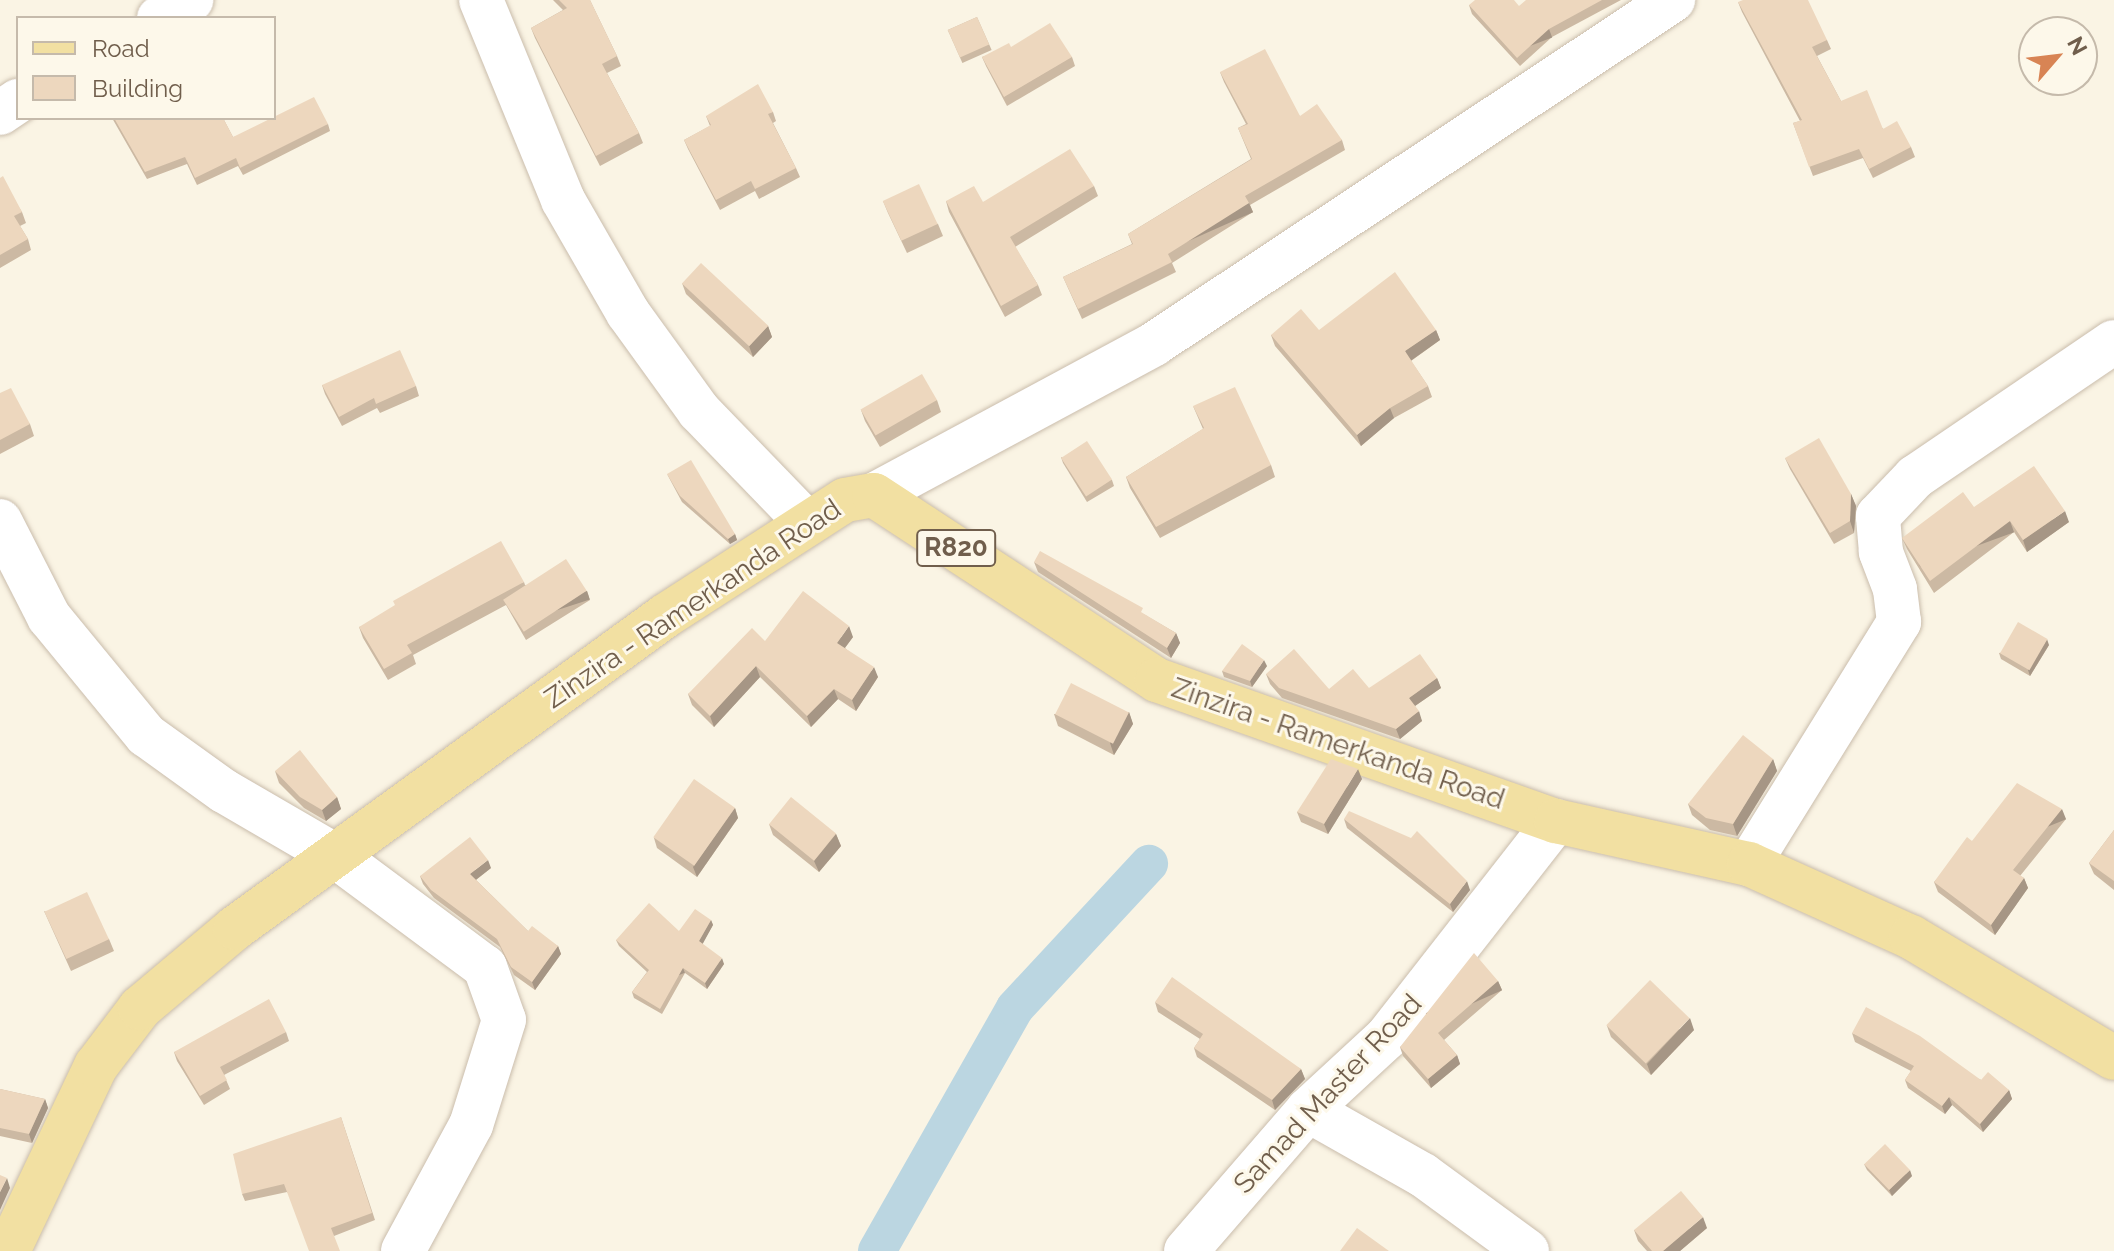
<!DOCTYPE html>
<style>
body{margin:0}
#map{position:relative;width:2114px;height:1251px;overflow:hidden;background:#faf4e4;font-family:Raleway,sans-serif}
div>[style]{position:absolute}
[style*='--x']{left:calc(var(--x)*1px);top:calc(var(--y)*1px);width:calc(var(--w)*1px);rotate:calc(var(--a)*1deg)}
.canal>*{height:38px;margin:-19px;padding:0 19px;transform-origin:19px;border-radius:19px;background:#bbd6e1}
.roads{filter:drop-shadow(0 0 2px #cabdac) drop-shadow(0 0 2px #cabdac)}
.minor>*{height:44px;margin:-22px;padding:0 22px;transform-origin:22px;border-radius:22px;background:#fff}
.tertiary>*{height:44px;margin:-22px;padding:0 22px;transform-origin:22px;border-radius:22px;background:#fff}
.secondary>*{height:44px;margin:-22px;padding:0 22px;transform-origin:22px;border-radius:22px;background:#fff}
.primary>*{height:44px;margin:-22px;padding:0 22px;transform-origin:22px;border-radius:22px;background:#f2e0a2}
.wall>*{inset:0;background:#ccb9a3;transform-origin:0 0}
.shaded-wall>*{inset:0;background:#a69685;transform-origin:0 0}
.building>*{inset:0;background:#edd7be;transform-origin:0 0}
span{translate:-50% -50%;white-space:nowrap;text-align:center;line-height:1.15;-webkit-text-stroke:6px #fdf8ea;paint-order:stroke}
.shield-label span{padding:2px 6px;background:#fdf8ea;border:2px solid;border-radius:6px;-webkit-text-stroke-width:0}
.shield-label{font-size:26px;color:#705e4c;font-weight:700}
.street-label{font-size:28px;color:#705e4c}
.legend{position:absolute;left:16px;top:16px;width:260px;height:104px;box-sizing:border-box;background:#fdf8ea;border:2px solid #c5baab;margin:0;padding:10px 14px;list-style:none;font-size:24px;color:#705e4c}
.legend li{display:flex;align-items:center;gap:16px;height:40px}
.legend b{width:40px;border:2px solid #c5baab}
.north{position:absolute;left:2018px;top:16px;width:80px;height:80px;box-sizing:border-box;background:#fdf8ea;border:2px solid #c5baab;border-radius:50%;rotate:62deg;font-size:22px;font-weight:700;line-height:32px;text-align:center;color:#705e4c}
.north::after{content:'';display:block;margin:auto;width:28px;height:36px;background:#d88454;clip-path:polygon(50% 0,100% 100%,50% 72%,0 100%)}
</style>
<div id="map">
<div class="canal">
<div style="--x:877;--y:1251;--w:279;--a:-60.4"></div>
<div style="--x:1015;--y:1008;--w:197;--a:-47.1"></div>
</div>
<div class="roads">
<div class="minor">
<div style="--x:159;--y:18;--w:37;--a:-29"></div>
<div style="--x:0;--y:113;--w:22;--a:-34"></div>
<div style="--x:874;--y:495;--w:318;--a:-28.3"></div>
<div style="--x:1154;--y:344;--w:623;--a:-33.54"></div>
<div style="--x:0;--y:521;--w:108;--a:63"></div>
<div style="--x:49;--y:617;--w:153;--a:50.6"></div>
<div style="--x:146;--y:735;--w:96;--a:35.7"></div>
<div style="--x:224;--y:791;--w:127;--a:30.2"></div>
<div style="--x:334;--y:855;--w:188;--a:36.6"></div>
<div style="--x:485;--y:967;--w:56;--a:70.3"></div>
<div style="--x:504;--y:1020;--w:110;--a:107.4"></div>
<div style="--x:471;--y:1125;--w:143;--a:118.4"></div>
<div style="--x:1308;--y:1110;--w:132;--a:29.5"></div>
<div style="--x:1423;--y:1175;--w:129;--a:36.2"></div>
</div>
<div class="tertiary">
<div style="--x:1749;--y:864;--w:285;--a:-58.2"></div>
<div style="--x:1899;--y:622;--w:33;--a:-97"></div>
<div style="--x:1895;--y:589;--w:40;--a:-111"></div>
<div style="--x:1881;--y:552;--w:36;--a:-95"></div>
<div style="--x:1878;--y:516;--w:54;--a:-46.5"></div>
<div style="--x:1915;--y:477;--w:240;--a:-34.2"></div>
<div style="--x:1186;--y:1251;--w:186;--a:-49.1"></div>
<div style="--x:1308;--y:1110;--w:108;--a:-42.7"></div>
<div style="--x:1387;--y:1037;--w:274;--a:-52"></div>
</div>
<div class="secondary">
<div style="--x:481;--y:0;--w:216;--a:67.7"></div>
<div style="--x:563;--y:200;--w:130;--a:60.1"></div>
<div style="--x:628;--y:313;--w:121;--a:54.1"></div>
<div style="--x:699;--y:411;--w:156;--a:46"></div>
</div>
<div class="primary">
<div style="--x:8;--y:1251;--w:205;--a:-64.6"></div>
<div style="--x:96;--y:1066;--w:73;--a:-52.8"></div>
<div style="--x:140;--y:1008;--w:124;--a:-40.1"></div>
<div style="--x:235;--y:928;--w:531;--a:-35.96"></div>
<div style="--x:665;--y:616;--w:214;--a:-32.8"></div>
<div style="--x:845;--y:500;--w:29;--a:-10"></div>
<div style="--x:874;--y:495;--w:338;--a:33.2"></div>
<div style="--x:1157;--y:680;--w:423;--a:19.5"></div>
<div style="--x:1556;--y:821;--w:198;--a:12.6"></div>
<div style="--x:1749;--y:864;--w:178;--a:24.3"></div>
<div style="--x:1911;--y:937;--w:236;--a:30.8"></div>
</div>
</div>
<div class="wall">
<div style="clip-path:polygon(553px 0,590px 0,617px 56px,621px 66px,607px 73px,639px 133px,643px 143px,600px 166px,535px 38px,531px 28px,563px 10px)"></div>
<div style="clip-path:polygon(1563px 0,1621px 0,1552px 37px,1520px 66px,1472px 14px,1469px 5px,1519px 6px)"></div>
<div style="clip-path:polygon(1738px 2px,1827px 40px,1831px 49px,1817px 56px,1841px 101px,1911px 147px,1915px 157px,1873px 178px,1863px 158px,1813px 176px,1793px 123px,1800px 121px,1742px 12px)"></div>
<div style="left:977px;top:17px;width:36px;height:32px;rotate:66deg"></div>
<div style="clip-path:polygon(1011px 47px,1072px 57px,1075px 66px,1007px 106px,986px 66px,982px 57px)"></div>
<div style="clip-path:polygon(1220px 72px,1300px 116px,1342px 140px,1345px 150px,1250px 205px,1253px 212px,1172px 263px,1176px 272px,1082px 319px,1063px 277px,1132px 244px,1128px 234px,1251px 159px,1238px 128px,1246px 124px,1224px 82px)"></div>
<div style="clip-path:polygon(773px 112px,776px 121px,773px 123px,796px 168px,800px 177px,759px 199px,755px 191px,720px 210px,688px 149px,684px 140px,710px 126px,706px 116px)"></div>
<div style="clip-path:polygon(112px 118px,223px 118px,233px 137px,328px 124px,330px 131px,243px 175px,238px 166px,197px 185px,187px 164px,147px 179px)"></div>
<div style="clip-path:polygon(0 178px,22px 212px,26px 223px,20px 226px,28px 239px,31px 250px,0 268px)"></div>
<div style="clip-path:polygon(1094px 186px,1098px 196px,1015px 247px,1038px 285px,1042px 295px,1005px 317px,949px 212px,946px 201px,983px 202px)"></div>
<div style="clip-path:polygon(883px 201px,938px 224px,943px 236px,907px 253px,888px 213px)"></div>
<div style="clip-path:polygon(682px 283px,768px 326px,772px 337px,753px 357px,686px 294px)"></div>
<div style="clip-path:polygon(1319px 330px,1436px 330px,1440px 340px,1411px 361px,1428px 386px,1432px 397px,1394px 418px,1361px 446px,1275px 346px,1271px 335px)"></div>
<div style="clip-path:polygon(322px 385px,416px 386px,419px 396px,380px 413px,377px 408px,342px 426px,325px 394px)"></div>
<div style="clip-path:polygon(0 393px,30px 424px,34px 436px,0 454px)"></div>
<div style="clip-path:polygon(937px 400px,941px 412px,880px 447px,865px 421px,861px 410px)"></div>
<div style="clip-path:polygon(1193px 406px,1271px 465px,1275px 477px,1160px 538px,1130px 488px,1126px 477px,1203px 429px)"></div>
<div style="clip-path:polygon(1061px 457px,1112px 480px,1114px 486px,1087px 502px,1063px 463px)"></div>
<div style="clip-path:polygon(1785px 458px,1851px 494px,1856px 506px,1854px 533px,1834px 544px,1790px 469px)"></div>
<div style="clip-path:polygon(667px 474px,735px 534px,737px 540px,730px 544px,682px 502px)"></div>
<div style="clip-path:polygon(1974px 507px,2069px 522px,2027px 552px,2014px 532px,1934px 593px,1907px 549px,1902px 538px)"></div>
<div style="clip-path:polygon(1034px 562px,1145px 615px,1176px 633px,1180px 643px,1171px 658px,1038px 572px)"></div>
<div style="clip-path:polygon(524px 582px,525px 585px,587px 591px,590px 600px,526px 640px,506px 605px,413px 655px,416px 664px,388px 680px,363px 638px,359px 627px)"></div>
<div style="clip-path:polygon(853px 637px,845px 648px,878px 677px,856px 711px,838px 699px,811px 727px,760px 677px,714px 727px,692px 705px,688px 694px,765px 641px)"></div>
<div style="clip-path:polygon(2049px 645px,2030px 676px,2001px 659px,1999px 653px)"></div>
<div style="clip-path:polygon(1267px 666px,1252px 687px,1224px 677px,1222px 671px)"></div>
<div style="clip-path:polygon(1266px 674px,1329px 689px,1369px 688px,1437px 678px,1441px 688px,1415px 706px,1422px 721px,1400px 739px,1282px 698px,1270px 684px)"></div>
<div style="clip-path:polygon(1129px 712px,1133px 724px,1114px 755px,1058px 726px,1054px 714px)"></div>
<div style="clip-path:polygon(1773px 759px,1777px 771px,1737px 836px,1710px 830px,1692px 815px,1688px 804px)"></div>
<div style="clip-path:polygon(275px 771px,337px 797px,341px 809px,326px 821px,304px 808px,279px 783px)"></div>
<div style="clip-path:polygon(1362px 779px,1328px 834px,1301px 822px,1297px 812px)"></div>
<div style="clip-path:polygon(735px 808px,738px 818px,697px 877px,657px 848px,654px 838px)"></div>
<div style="clip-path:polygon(1344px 819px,1470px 890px,1453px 912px,1347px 828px)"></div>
<div style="clip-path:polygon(2066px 819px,2020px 876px,2024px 878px,2028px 888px,1995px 935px,1938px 892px,1934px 882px,1972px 841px)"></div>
<div style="clip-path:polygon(769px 824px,836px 834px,841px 846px,819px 872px,773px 835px)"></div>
<div style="clip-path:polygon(2114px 830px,2114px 890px,2094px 874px,2089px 863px)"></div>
<div style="clip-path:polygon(491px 868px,476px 880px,528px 931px,558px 946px,561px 954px,535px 990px,514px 975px,500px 947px,434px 898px,423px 884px,420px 876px)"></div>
<div style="clip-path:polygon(44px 911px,109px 939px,114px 951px,71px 971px)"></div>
<div style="clip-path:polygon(711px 920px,713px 925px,702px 944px,724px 964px,707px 989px,685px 973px,662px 1014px,634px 998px,632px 992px,647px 972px,619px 946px,616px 940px,679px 931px)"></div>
<div style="clip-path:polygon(1498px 981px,1502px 990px,1444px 1040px,1457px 1055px,1460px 1064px,1431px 1088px,1403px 1056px,1400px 1047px)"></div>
<div style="clip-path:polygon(1155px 1002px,1301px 1069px,1305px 1079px,1275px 1110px,1197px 1057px,1194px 1048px,1200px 1039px,1158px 1012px)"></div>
<div style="clip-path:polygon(1607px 1026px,1694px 1030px,1651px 1075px,1611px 1037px)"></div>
<div style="clip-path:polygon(286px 1032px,289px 1041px,224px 1075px,230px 1089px,204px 1105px,177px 1061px,174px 1052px)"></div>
<div style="clip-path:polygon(1852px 1033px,2009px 1090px,2012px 1099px,1983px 1132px,1952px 1105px,1945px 1114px,1908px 1088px,1905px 1080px,1911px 1071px,1855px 1042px)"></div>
<div style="clip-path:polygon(0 1089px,45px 1099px,48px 1108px,32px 1143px,0 1136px)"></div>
<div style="clip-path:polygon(341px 1117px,375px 1220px,334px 1236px,287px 1192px,245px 1201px,242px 1194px)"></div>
<div style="clip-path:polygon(1864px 1164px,1912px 1176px,1892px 1196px,1867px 1170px)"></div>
<div style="clip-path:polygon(1707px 1228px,1680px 1251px,1647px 1251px,1638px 1241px,1634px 1230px)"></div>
</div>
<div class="shaded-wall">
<div style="left:1549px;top:29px;width:9px;height:43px;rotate:69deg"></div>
<div style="left:1249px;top:203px;width:10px;height:96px;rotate:66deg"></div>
<div style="clip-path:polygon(768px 326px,772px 337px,753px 357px,749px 346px)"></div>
<div style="clip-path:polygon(1436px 330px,1440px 340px,1409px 362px,1405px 351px)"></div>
<div style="clip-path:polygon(1390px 408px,1394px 418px,1361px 446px,1357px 435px)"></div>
<div style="clip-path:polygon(1851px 494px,1856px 506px,1854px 533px,1850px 521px)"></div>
<div style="clip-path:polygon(2065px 511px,2069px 522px,2027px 552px,2023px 540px)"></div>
<div style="left:2010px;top:521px;width:12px;height:100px;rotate:70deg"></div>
<div style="clip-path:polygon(735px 534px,737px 540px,730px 544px,728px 539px)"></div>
<div style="left:587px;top:591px;width:9px;height:75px;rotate:72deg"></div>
<div style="clip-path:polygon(849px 626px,853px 637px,841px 653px,837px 643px)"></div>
<div style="clip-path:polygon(1176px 633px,1180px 643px,1171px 658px,1167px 648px)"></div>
<div style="clip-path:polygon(2047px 639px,2049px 645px,2030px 676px,2028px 670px)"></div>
<div style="clip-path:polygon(1264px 660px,1267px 666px,1252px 687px,1250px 681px)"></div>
<div style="clip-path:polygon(756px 666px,760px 677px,714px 727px,710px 716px)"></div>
<div style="clip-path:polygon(874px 667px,878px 677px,856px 711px,852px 700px)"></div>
<div style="clip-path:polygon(1437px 678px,1441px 688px,1412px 708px,1409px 698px)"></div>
<div style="clip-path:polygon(834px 689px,838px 699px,811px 727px,807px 716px)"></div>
<div style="clip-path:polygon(1419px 711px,1422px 721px,1400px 739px,1396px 729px)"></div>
<div style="clip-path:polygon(1129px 712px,1133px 724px,1114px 755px,1110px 743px)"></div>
<div style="clip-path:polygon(1773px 759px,1777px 771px,1737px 836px,1733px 824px)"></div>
<div style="clip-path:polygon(1358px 769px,1362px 779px,1328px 834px,1324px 824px)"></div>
<div style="clip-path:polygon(337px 797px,341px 809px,326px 821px,322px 810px)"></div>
<div style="clip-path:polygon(735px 808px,738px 818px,697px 877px,693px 867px)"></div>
<div style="left:2062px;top:809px;width:11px;height:78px;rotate:68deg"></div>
<div style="clip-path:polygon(836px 834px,841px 846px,819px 872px,814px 861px)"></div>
<div style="clip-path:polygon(488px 860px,491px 868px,473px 882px,470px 874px)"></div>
<div style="clip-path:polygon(2024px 878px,2028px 888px,1995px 935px,1991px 925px)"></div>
<div style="clip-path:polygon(1467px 881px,1470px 890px,1453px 912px,1450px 904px)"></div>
<div style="clip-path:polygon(711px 920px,713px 925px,701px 947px,699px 941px)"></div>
<div style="clip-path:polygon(558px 946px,561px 954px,535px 990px,532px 982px)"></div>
<div style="clip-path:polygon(722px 958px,724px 964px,707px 989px,705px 983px)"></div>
<div style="left:683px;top:968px;width:5px;height:47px;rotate:68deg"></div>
<div style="left:1498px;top:981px;width:10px;height:79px;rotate:66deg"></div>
<div style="clip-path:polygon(1690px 1018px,1694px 1030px,1651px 1075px,1647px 1064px)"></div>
<div style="clip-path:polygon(1457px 1055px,1460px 1064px,1431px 1088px,1428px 1079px)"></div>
<div style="clip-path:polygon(1301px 1069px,1305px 1079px,1275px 1110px,1272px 1100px)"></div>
<div style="clip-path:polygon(2009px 1090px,2012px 1099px,1983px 1132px,1980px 1124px)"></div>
<div style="clip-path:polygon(1949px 1097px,1952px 1105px,1945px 1114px,1942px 1106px)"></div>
<div style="clip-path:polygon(45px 1099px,48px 1108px,32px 1143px,29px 1134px)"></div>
<div style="clip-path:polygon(1910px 1170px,1912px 1176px,1892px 1196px,1889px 1190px)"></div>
<div style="clip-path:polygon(7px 1178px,10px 1188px,0 1210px,0 1192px)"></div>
<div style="clip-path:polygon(1703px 1217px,1707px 1228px,1680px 1251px,1663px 1251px)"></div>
</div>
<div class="building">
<div style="clip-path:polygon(559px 0,590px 0,617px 56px,602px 64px,639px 133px,596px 156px,531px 28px,567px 8px)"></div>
<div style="clip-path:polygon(1475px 0,1514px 0,1519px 6px,1526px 0,1602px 0,1549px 29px,1517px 58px,1469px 5px)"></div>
<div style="clip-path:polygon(1743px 0,1808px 0,1827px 40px,1812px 47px,1841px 101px,1867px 90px,1883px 129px,1897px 121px,1911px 147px,1869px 169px,1859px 149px,1809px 167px,1793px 123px,1802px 120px,1738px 2px)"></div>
<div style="left:977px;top:17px;width:30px;height:32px;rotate:66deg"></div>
<div style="clip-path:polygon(1050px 23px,1072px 57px,1004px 97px,982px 57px,1009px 43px,1011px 47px)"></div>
<div style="clip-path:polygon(1265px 49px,1300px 116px,1317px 104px,1342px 140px,1245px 196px,1249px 203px,1168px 254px,1172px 262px,1078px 309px,1063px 277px,1133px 244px,1128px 234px,1252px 159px,1238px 128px,1248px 124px,1220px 72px)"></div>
<div style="clip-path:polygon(758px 84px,773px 112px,768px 114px,796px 168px,755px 189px,751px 181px,716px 200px,684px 140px,711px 125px,706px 116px)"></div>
<div style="clip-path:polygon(314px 97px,328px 124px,240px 168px,236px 158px,195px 178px,185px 157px,145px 172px,114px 118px,223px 118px,233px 137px)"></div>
<div style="clip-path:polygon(1070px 149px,1094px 186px,1010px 237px,1038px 285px,1001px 306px,946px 201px,974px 186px,983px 202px)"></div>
<div style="clip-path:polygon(3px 176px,22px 212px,14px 216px,28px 239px,0 255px,0 178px)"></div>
<div style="left:919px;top:184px;width:44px;height:40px;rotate:65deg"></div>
<div style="left:701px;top:263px;width:92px;height:28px;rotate:43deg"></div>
<div style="clip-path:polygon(1395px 272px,1436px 330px,1405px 351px,1428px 386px,1390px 408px,1357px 435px,1271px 335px,1301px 309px,1319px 330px)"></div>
<div style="clip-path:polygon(400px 350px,416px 386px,376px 404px,374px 398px,339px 417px,322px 385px)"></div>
<div style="left:922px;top:374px;width:30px;height:71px;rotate:60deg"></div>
<div style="clip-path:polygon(1235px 387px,1271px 465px,1156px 527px,1126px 477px,1204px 428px,1193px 406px)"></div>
<div style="clip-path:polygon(11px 388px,30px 424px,0 440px,0 393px)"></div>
<div style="clip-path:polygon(1819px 438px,1851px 494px,1850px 521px,1830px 533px,1785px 458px)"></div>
<div style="left:1087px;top:441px;width:46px;height:31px;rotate:57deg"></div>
<div style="clip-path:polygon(691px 460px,735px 534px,728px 539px,680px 496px,667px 474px)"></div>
<div style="clip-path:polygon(2034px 466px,2065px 511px,2023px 540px,2010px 521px,1930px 581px,1902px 538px,1963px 492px,1974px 507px)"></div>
<div style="clip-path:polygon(501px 541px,524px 582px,407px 645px,412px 653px,384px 669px,359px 627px,395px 605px,393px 601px)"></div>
<div style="clip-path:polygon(1040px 551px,1143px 608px,1141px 612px,1176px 633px,1167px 648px,1034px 562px)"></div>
<div style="left:566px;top:559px;width:38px;height:75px;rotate:57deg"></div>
<div style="clip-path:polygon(803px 591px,849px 626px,837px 643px,874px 667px,852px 700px,834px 689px,807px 716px,756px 666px,710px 716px,688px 694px,752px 628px,765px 641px)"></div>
<div style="left:2018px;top:622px;width:34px;height:36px;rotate:30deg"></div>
<div style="clip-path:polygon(1242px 644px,1264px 660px,1250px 681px,1222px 671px)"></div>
<div style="clip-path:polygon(1294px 649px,1329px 689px,1353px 669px,1369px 688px,1420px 654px,1437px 678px,1409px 698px,1419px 711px,1396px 729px,1279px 688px,1266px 674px)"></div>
<div style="left:1071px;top:683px;width:65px;height:35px;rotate:27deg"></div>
<div style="clip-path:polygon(1743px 735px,1773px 759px,1733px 824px,1706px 818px,1688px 804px)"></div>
<div style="clip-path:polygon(300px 750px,337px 797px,322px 810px,300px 797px,275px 771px)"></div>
<div style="clip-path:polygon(1331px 759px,1358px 769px,1324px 824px,1297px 812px)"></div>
<div style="left:694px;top:779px;width:50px;height:71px;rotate:35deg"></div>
<div style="clip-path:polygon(2017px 783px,2062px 809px,2013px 870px,2024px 878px,1991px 925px,1934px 882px,1967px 837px,1972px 841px)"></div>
<div style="left:791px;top:797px;width:58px;height:35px;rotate:39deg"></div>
<div style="clip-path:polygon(1349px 811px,1411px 838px,1417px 831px,1467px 881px,1450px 904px,1344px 819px)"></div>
<div style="clip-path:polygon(2114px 830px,2114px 881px,2089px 863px)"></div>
<div style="clip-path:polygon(470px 837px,488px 860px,470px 874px,528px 931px,532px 926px,558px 946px,532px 982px,511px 967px,497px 939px,431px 890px,420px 876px)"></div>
<div style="left:87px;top:892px;width:52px;height:47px;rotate:65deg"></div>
<div style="clip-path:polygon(649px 903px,679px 931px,695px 909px,711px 920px,699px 941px,722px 958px,705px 983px,683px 968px,660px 1009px,632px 992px,649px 970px,616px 940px)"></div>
<div style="clip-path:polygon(1474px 953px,1498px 981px,1438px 1033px,1457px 1055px,1428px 1079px,1400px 1047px)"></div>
<div style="clip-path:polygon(1172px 977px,1301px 1069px,1272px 1100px,1194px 1048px,1203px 1034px,1155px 1002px)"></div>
<div style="left:1650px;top:980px;width:55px;height:63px;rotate:44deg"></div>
<div style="clip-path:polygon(269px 999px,286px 1032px,220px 1067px,227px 1080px,200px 1096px,174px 1052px)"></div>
<div style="clip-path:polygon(1866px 1007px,1920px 1036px,1981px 1080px,1988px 1072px,2009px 1090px,1980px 1124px,1949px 1097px,1942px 1106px,1905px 1080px,1914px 1066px,1852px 1033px)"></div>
<div style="clip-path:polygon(0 1089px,45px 1099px,29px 1134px,0 1128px)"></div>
<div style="clip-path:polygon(341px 1117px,372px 1213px,331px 1228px,340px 1251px,309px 1251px,284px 1184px,242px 1194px,233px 1154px)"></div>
<div style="left:1885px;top:1144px;width:36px;height:29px;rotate:46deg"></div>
<div style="clip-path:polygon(0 1175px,7px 1178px,0 1192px)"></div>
<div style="clip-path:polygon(1681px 1191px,1703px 1217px,1663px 1251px,1652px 1251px,1634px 1230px)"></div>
<div style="clip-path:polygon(1357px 1228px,1389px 1251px,1340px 1251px)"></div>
</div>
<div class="shield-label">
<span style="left:956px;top:548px">R820</span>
</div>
<div class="street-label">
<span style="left:693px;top:604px;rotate:-34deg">Zinzira - Ramerkanda Road</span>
<span style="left:1338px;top:744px;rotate:19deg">Zinzira - Ramerkanda Road</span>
<span style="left:1328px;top:1094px;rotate:-47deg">Samad Master Road</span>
</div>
<ul class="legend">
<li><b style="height:10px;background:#f2e0a2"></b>Road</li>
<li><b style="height:22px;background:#edd7be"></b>Building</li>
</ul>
<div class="north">N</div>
</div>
